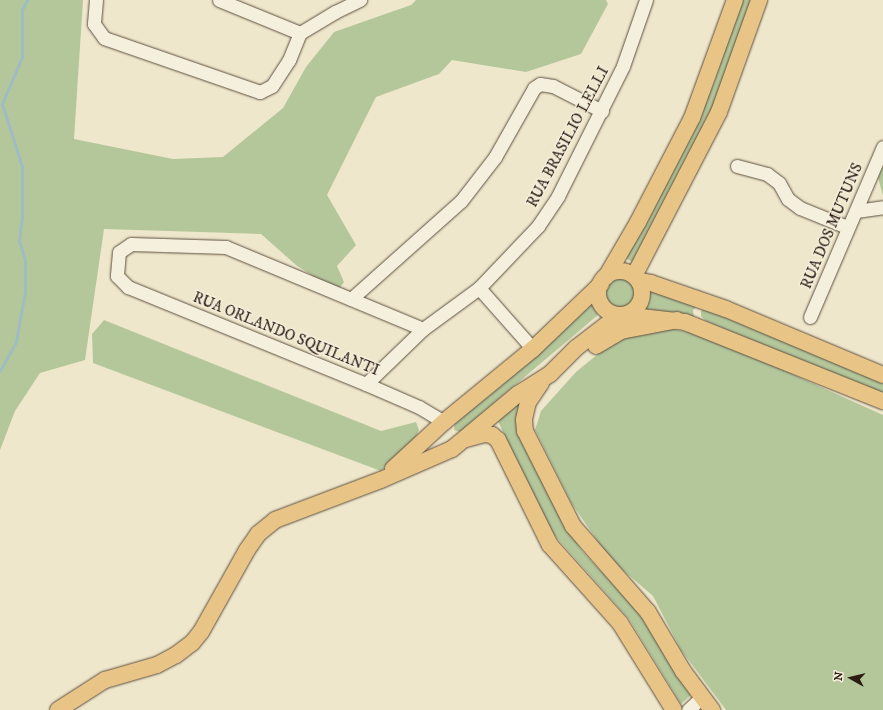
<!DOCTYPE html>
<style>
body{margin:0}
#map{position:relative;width:883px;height:710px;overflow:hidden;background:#efe7cb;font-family:"IM FELL DW Pica",serif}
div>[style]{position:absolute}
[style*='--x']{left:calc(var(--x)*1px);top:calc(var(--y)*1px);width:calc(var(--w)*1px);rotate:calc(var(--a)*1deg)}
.green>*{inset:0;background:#b4c79b}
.round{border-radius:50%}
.stream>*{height:2.5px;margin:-1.25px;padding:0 1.25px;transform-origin:1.25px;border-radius:1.25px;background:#9fbdc1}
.roads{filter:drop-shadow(0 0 1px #5d4f40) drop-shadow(0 0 1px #5d4f40)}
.minor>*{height:13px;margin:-6.5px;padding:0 6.5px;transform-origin:6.5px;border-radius:6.5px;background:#f5efdd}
.major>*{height:16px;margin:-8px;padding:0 8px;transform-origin:8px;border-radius:8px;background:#e8c486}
.major>.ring{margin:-8px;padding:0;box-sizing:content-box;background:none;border:16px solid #e8c486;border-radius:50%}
span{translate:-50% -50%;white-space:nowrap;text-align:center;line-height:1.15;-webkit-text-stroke:3px #f5efdd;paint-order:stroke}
.street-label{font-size:15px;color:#2c1c12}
.north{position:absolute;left:831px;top:658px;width:40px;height:40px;-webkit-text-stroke:3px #f5efdd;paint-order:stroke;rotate:278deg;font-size:11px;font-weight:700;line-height:16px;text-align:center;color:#2c1c12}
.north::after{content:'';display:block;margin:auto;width:14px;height:18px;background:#2c1c12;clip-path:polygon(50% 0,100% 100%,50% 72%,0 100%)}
</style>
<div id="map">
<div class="green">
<div style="clip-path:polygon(0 0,83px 0,74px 139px,173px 159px,223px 157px,283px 108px,306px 67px,334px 32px,411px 5px,416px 0,606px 0,608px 4px,581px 54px,526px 72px,452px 60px,439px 74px,376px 97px,327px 195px,356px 245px,337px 266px,344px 282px,339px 289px,319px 280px,296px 265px,261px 234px,104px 229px,85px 360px,40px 373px,15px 411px,0 450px)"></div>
<div style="clip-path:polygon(742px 0,753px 0,723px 88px,636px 265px,623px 256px,694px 129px,714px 83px)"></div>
<div style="clip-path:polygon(883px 166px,883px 196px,878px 177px)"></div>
<div class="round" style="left:605px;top:277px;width:32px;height:32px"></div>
<div style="clip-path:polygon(650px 286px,700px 304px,693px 310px,694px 317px,642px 315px,650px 301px)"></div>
<div style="clip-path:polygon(591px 303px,598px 315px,476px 418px,463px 433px,454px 430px,455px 420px,555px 339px)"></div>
<div style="clip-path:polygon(705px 309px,883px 382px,883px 395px,706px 321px,701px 316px,701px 311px)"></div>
<div style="clip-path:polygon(104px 320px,381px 431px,416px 422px,419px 430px,415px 439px,381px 471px,93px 363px,92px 334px)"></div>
<div style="clip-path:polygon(674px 329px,702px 335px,750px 355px,883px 415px,883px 710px,726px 710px,681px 650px,653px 596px,610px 559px,572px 504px,535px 430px,541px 411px,576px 372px,620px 336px,648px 330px)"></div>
<div style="clip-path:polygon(527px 393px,517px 413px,520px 434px,569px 531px,582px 551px,642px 615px,691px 695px,681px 704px,629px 619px,548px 528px,497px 419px)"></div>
</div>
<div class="stream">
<div style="--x:0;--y:371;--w:33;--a:-61"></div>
<div style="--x:16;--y:342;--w:51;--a:-79.8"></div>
<div style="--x:25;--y:292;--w:32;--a:-90"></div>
<div style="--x:25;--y:260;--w:20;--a:-108"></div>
<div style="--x:19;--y:241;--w:26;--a:-83"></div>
<div style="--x:22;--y:215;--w:48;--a:-90"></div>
<div style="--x:22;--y:167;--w:66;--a:-107.6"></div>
<div style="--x:2;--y:104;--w:51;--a:-66.9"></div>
<div style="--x:22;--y:57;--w:47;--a:-90"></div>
<div style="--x:22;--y:10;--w:11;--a:-63"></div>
</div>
<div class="roads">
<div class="minor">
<div style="--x:96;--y:0;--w:24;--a:95"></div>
<div style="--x:94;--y:24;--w:17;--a:54"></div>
<div style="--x:104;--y:38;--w:165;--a:19.1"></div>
<div style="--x:260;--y:92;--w:13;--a:-27"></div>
<div style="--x:272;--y:86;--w:31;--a:-57"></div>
<div style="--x:289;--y:60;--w:29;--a:-68"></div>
<div style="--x:300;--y:33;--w:41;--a:-31"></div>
<div style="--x:335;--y:12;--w:28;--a:-26"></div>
<div style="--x:219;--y:0;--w:87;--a:22.2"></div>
<div style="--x:737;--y:166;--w:31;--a:15"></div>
<div style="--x:767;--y:174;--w:15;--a:37"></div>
<div style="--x:779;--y:183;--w:18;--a:61"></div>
<div style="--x:788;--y:199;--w:15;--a:37"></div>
<div style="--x:800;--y:208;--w:51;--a:22"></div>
<div style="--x:856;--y:211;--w:27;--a:-8"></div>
<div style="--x:479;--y:288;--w:81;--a:48.5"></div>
<div style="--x:351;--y:299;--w:147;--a:-41.7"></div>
<div style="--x:461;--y:201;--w:56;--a:-52.3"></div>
<div style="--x:495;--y:157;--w:79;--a:-60.5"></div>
<div style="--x:534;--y:88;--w:7;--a:-34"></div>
<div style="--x:540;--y:84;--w:13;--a:9"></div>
<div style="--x:553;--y:86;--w:55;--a:27"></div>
<div style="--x:810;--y:317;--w:185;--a:-66.8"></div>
<div style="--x:423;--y:329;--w:213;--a:-157.4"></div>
<div style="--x:226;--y:247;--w:95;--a:-178.2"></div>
<div style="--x:131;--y:244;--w:14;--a:146"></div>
<div style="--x:119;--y:252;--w:24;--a:95"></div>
<div style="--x:117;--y:276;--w:16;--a:45"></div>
<div style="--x:128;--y:287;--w:257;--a:22.2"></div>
<div style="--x:366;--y:384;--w:58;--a:23.5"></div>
<div style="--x:419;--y:407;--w:29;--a:31"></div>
<div style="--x:366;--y:384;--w:79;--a:-44"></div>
<div style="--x:423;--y:329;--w:69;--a:-36.2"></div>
<div style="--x:479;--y:288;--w:86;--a:-46.4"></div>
<div style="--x:538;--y:226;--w:36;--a:-56"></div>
<div style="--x:558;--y:196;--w:145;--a:-63.4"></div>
<div style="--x:623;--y:66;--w:70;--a:-70.8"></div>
<div style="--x:688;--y:710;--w:19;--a:-43"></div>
</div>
<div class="major">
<div class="ring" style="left:598px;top:271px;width:28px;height:28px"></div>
<div style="--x:634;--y:276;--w:185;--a:-62.6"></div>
<div style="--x:719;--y:112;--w:119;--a:-70.3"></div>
<div style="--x:606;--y:277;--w:64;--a:-59.8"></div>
<div style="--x:638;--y:222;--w:117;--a:-62.6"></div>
<div style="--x:692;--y:118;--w:126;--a:-70"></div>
<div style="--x:639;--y:281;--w:12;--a:9"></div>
<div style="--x:651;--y:283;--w:79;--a:19.1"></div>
<div style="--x:726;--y:309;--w:170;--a:22.8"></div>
<div style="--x:624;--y:315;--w:61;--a:6.5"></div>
<div style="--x:685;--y:322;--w:213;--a:21.8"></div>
<div style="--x:596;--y:346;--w:29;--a:-31"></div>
<div style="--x:621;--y:331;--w:57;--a:-11.1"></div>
<div style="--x:541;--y:383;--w:23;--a:124"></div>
<div style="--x:528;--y:402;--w:18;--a:103"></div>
<div style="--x:524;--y:420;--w:11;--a:85"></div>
<div style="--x:525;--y:431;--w:106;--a:63.2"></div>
<div style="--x:573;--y:526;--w:114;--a:48.9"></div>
<div style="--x:648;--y:612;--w:69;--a:59.3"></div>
<div style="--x:683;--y:671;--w:49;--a:53.4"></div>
<div style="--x:466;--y:439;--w:20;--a:-15"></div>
<div style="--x:485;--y:434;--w:7;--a:8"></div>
<div style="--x:492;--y:435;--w:8;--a:40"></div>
<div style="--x:498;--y:440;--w:117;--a:63.7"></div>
<div style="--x:550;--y:545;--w:105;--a:48.1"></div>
<div style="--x:620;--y:623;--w:102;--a:58.2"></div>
<div style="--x:393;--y:469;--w:69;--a:-42.7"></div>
<div style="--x:444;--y:422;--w:115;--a:-39.4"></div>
<div style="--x:533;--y:349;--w:94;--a:-43.7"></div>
<div style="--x:58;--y:710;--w:56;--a:-32.6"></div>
<div style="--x:105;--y:680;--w:54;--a:-16.1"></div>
<div style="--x:157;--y:665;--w:21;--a:-28"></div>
<div style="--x:176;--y:655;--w:20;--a:-37"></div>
<div style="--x:192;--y:643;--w:14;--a:-51"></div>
<div style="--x:201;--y:632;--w:94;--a:-60.7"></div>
<div style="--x:247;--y:550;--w:19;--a:-55"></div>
<div style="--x:258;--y:534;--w:22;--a:-39"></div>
<div style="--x:275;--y:520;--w:113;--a:-20.7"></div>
<div style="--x:381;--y:480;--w:77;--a:-23.6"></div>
<div style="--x:452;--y:449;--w:86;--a:-39.8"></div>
<div style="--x:518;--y:394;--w:38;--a:-32"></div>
<div style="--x:550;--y:374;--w:37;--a:-45"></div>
<div style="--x:576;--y:348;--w:54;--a:-37.5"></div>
</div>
</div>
<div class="street-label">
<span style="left:568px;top:137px;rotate:-62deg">RUA BRASILIO LELLI</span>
<span style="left:832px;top:226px;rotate:-67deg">RUA DOS MUTUNS</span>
<span style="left:286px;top:334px;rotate:22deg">RUA ORLANDO SQUILANTI</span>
</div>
<div class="north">N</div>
</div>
